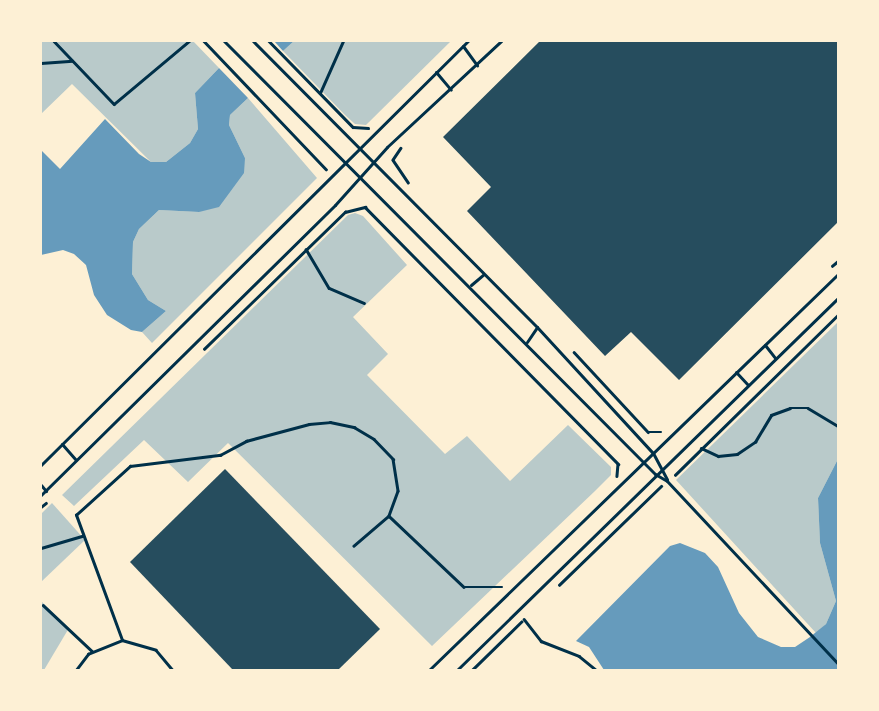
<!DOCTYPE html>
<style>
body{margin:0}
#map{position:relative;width:879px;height:711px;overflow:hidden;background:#fdf0d5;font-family:Arial,sans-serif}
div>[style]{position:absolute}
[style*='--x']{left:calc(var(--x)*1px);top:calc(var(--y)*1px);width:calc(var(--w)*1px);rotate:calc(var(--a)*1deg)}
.green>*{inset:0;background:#b9caca}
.water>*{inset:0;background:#669bbc}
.building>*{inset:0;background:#264d5e}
.path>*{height:2.5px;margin:-1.25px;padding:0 1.25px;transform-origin:1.25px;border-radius:1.25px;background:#003049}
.service>*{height:3px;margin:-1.5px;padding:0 1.5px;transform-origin:1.5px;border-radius:1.5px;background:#003049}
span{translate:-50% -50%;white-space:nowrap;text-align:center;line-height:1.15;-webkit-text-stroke:4px #fdf0d5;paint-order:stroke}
.frame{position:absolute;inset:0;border:42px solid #fdf0d5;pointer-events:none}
</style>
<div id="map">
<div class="green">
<div style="clip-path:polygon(41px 41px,193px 41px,219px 68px,195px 93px,198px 129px,190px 143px,166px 162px,151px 162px,72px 84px,41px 114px)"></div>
<div style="clip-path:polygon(294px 41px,451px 41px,366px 125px,355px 124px,345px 115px,283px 51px)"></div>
<div style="clip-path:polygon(248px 98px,317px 178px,152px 343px,142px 332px,166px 311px,148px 300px,132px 274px,133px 242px,139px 229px,159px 210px,199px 212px,245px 158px,229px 125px,230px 115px)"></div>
<div style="clip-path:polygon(355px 213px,363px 216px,407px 265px,353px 317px,388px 354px,367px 375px,445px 454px,467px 436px,510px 481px,568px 425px,611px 467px,611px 475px,595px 491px,432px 646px,228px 443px,188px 482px,144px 440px,74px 506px,62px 495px,348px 215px)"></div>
<div style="clip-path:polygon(838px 322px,838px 459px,818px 498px,820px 543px,836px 601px,826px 624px,816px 633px,676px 480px)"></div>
<div style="clip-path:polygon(52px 503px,85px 540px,41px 582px,41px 514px)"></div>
<div style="clip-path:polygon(41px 601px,69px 628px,44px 670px,41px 670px)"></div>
</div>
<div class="water">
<div style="clip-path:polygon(274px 41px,294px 41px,283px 51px)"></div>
<div style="clip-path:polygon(219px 68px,248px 98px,230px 115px,229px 125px,245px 158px,244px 173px,219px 207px,199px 212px,159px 210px,139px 229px,133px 242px,132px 274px,148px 300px,166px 311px,142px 332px,131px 330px,107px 315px,94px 295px,86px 265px,74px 254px,63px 250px,41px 255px,41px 150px,60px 169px,105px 119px,139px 154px,151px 162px,166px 162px,190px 143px,198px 129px,195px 93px)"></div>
<div style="clip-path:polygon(838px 459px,838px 670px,604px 670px,589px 647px,576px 641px,670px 546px,680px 543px,705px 553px,718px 567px,739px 613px,758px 637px,781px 647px,795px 647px,810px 637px,826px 624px,836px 601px,820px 543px,818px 498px)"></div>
</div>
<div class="building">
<div style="clip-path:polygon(540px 41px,838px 41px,838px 222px,679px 380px,631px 332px,605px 356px,467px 211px,491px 187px,443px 137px)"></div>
<div style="clip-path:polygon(225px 469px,380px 629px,338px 670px,233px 670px,130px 562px)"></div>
</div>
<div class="path">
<div style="--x:54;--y:41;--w:87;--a:46.4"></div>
<div style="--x:114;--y:104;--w:98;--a:-40"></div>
<div style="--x:204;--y:41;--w:177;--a:46.4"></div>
<div style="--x:269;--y:41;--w:120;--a:45.7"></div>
<div style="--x:353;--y:127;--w:15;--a:4"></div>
<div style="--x:41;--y:63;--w:31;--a:-4"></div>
<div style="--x:320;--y:93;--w:57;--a:-66.1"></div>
<div style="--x:401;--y:148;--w:14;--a:124"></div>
<div style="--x:393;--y:160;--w:27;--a:56"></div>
<div style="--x:306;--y:249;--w:45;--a:59.5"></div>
<div style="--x:329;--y:288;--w:38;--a:23"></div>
<div style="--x:832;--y:266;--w:8;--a:-40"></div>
<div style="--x:204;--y:349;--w:197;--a:-44.2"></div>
<div style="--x:345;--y:212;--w:21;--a:-14"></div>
<div style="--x:365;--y:207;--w:361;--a:45.4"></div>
<div style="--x:618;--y:464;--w:12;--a:95"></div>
<div style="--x:574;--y:352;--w:109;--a:47.2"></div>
<div style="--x:648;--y:432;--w:13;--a:0"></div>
<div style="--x:701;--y:448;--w:19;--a:25"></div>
<div style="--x:718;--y:456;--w:19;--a:-6"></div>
<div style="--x:737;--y:454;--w:22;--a:-34"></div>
<div style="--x:755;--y:442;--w:31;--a:-59"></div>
<div style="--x:771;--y:415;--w:20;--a:-20"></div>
<div style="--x:790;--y:408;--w:18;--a:0"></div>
<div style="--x:808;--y:408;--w:35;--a:31"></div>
<div style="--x:675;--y:475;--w:228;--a:-44.5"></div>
<div style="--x:41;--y:507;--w:6;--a:-39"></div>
<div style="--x:389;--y:516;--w:103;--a:43.4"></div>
<div style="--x:464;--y:587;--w:38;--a:0"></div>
<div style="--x:41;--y:548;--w:43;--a:-16.3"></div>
<div style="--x:559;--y:585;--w:142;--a:-44.1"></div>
<div style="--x:43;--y:605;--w:67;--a:43.2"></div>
<div style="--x:524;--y:619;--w:28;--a:52"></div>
<div style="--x:541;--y:641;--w:41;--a:21.5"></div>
<div style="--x:579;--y:656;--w:22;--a:39"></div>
<div style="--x:122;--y:640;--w:133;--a:-110.2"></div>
<div style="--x:76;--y:515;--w:73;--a:-42.2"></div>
<div style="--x:130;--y:466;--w:91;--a:-7"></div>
<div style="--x:220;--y:455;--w:30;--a:-28"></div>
<div style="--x:246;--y:441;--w:65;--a:-15.1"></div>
<div style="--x:309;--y:424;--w:21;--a:-5"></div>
<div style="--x:330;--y:422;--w:25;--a:12"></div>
<div style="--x:354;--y:427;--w:23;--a:31"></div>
<div style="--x:374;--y:439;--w:28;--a:46"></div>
<div style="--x:393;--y:459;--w:32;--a:81"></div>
<div style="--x:398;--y:491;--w:27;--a:110"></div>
<div style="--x:389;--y:516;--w:46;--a:139.4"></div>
<div style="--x:76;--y:670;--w:20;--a:-53"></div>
<div style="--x:88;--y:654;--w:37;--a:-22"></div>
<div style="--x:122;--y:640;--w:35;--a:16"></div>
<div style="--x:156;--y:650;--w:26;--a:50"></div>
<div style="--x:472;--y:670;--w:69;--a:-44.4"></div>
</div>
<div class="service">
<div style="--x:224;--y:41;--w:611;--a:45.13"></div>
<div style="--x:655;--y:474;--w:14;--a:30"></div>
<div style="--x:667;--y:481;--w:250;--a:46.9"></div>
<div style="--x:253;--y:41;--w:403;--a:45.2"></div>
<div style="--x:537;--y:327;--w:171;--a:47.4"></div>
<div style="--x:653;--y:453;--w:30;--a:62"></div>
<div style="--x:463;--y:46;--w:24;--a:54"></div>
<div style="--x:436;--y:72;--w:23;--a:50"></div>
<div style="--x:471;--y:285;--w:16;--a:-40"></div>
<div style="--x:527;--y:342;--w:18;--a:-56"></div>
<div style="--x:765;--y:345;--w:16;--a:52"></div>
<div style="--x:736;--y:372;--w:18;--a:47"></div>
<div style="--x:62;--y:444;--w:21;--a:49"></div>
<div style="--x:41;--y:465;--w:602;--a:-44.8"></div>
<div style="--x:41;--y:485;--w:8;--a:50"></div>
<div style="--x:41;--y:495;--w:413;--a:-44.6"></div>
<div style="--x:335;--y:205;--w:78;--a:-48.1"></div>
<div style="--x:387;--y:147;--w:156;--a:-42.9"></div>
<div style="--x:429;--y:670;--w:569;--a:-44.07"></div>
<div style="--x:457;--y:670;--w:532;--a:-44.32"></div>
</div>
<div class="frame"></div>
</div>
